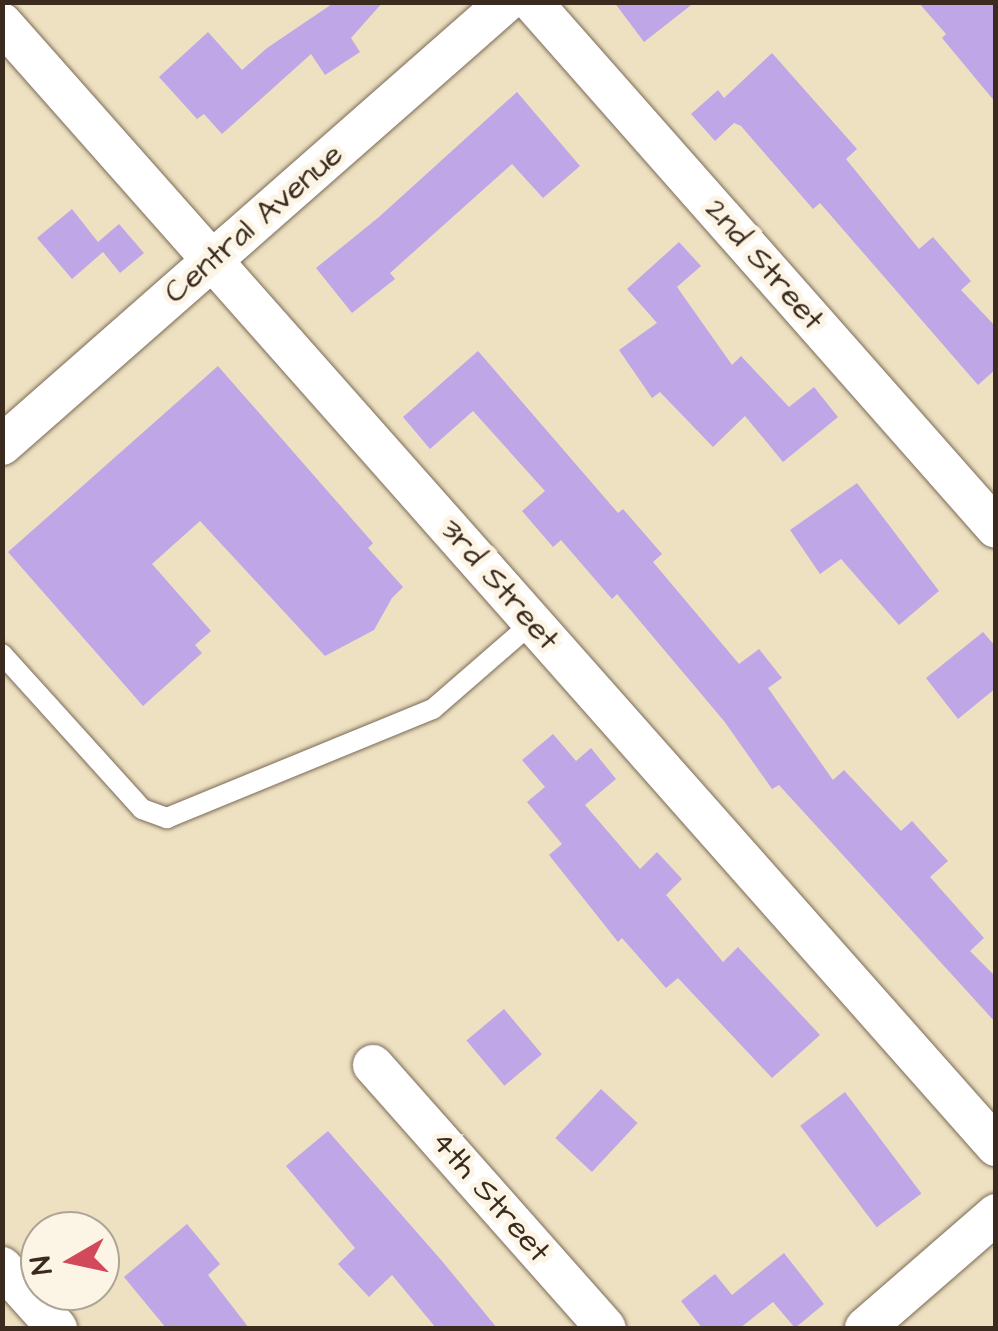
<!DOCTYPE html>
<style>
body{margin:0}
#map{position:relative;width:998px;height:1331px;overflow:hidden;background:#eee1c1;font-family:"Architects Daughter",sans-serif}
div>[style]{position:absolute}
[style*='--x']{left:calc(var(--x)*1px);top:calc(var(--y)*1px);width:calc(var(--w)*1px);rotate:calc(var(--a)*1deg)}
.building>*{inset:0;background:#bfa6e7;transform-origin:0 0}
.roads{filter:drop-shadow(0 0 2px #7a6a57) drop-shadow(0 0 2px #7a6a57)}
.service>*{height:20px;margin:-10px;padding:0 10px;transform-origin:10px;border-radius:10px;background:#fff}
.minor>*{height:40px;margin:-20px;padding:0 20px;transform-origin:20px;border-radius:20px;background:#fff}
span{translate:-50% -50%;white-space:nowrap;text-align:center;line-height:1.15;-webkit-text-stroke:10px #fcf5e5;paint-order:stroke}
.street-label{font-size:32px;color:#3b2a1e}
.frame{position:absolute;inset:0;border:5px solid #3b2a1e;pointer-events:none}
.north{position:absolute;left:20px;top:1211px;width:100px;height:100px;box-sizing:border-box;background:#fcf5e5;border:2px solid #afa495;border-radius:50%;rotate:261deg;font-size:28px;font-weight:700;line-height:40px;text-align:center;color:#3b2a1e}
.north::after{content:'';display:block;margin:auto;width:35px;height:45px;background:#d1495b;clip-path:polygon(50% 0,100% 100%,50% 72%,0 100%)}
</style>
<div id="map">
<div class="building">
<div style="clip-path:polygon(335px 2px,383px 2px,351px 38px,360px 52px,325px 75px,311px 54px,222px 134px,204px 114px,197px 119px,159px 77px,208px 32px,242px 70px,267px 48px)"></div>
<div style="clip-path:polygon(614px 2px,695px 2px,644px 42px)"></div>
<div style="clip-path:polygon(918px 2px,996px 2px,996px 103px,942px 38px,946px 34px)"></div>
<div style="clip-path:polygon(772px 53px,857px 149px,846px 159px,919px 249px,933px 237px,971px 281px,961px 290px,996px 327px,996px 369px,978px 385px,820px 203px,813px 209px,741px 126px,734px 123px,715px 141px,691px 114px,718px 90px,724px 98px)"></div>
<div style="clip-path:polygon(517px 92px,580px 166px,543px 198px,512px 164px,390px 273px,395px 279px,352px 313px,316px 268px,379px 217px)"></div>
<div style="clip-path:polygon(72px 209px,98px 242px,119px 224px,144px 253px,120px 273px,103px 252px,72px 279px,37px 238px)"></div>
<div style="clip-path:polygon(679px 242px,701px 266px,677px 287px,732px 365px,741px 356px,789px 407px,814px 387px,838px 417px,783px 462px,745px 416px,713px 447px,660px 392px,652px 398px,619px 350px,657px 323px,627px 289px)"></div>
<div style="clip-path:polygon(478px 351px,618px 513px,623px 509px,662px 554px,653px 562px,739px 664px,759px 649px,782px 678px,768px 688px,833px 780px,844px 770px,901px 831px,912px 821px,948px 861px,930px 877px,984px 938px,970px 951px,996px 977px,996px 1023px,779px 785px,772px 789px,724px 721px,617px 594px,612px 599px,561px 540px,553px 547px,522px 511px,545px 491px,473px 411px,430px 449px,403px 417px)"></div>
<div style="clip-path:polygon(218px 366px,373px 543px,368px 548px,403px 587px,392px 598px,374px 630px,325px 656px,200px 521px,152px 564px,211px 631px,195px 645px,202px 653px,143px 706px,8px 552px)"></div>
<div style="clip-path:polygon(857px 483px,939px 591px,899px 625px,841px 559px,820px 574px,790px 530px)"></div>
<div style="clip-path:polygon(983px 632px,996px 647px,996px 688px,958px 719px,926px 678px)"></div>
<div style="clip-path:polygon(553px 734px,576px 761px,591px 748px,616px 779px,585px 805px,640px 869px,657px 852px,682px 879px,666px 895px,723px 962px,738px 947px,820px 1035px,772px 1078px,678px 978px,666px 988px,622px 938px,618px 942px,549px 855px,562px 844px,527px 802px,545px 787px,522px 760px)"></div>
<div style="left:504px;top:1009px;width:59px;height:49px;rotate:50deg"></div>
<div style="left:601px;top:1089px;width:50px;height:67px;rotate:43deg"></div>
<div style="left:845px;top:1092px;width:127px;height:56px;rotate:53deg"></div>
<div style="clip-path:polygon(328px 1131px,442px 1261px,497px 1328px,436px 1328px,392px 1275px,369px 1297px,338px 1264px,355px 1248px,286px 1166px)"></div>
<div style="clip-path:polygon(187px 1224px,220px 1264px,208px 1275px,249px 1328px,166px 1328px,124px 1277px)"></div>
<div style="clip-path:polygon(784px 1253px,824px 1304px,795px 1328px,773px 1302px,740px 1328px,702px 1328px,681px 1301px,715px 1274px,732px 1295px)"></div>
</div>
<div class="roads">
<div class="service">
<div style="--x:2;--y:654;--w:209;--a:47.9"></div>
<div style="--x:142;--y:809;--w:27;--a:20"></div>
<div style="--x:167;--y:818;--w:287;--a:-22.3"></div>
<div style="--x:433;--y:709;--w:131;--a:-41"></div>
</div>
<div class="minor">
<div style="--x:532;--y:2;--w:701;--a:48.58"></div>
<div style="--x:2;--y:23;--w:1500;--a:48.49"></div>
<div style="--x:2;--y:445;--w:671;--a:-41.31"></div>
<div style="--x:373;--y:1065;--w:351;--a:48.5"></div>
<div style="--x:2;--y:1267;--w:82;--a:48"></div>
<div style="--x:865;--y:1328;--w:174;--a:-41"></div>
</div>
</div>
<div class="street-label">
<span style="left:254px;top:224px;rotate:-41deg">Central Avenue</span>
<span style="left:764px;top:265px;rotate:49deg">2nd Street</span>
<span style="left:499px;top:585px;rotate:49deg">3rd Street</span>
<span style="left:490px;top:1197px;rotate:49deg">4th Street</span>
</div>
<div class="frame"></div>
<div class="north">N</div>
</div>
